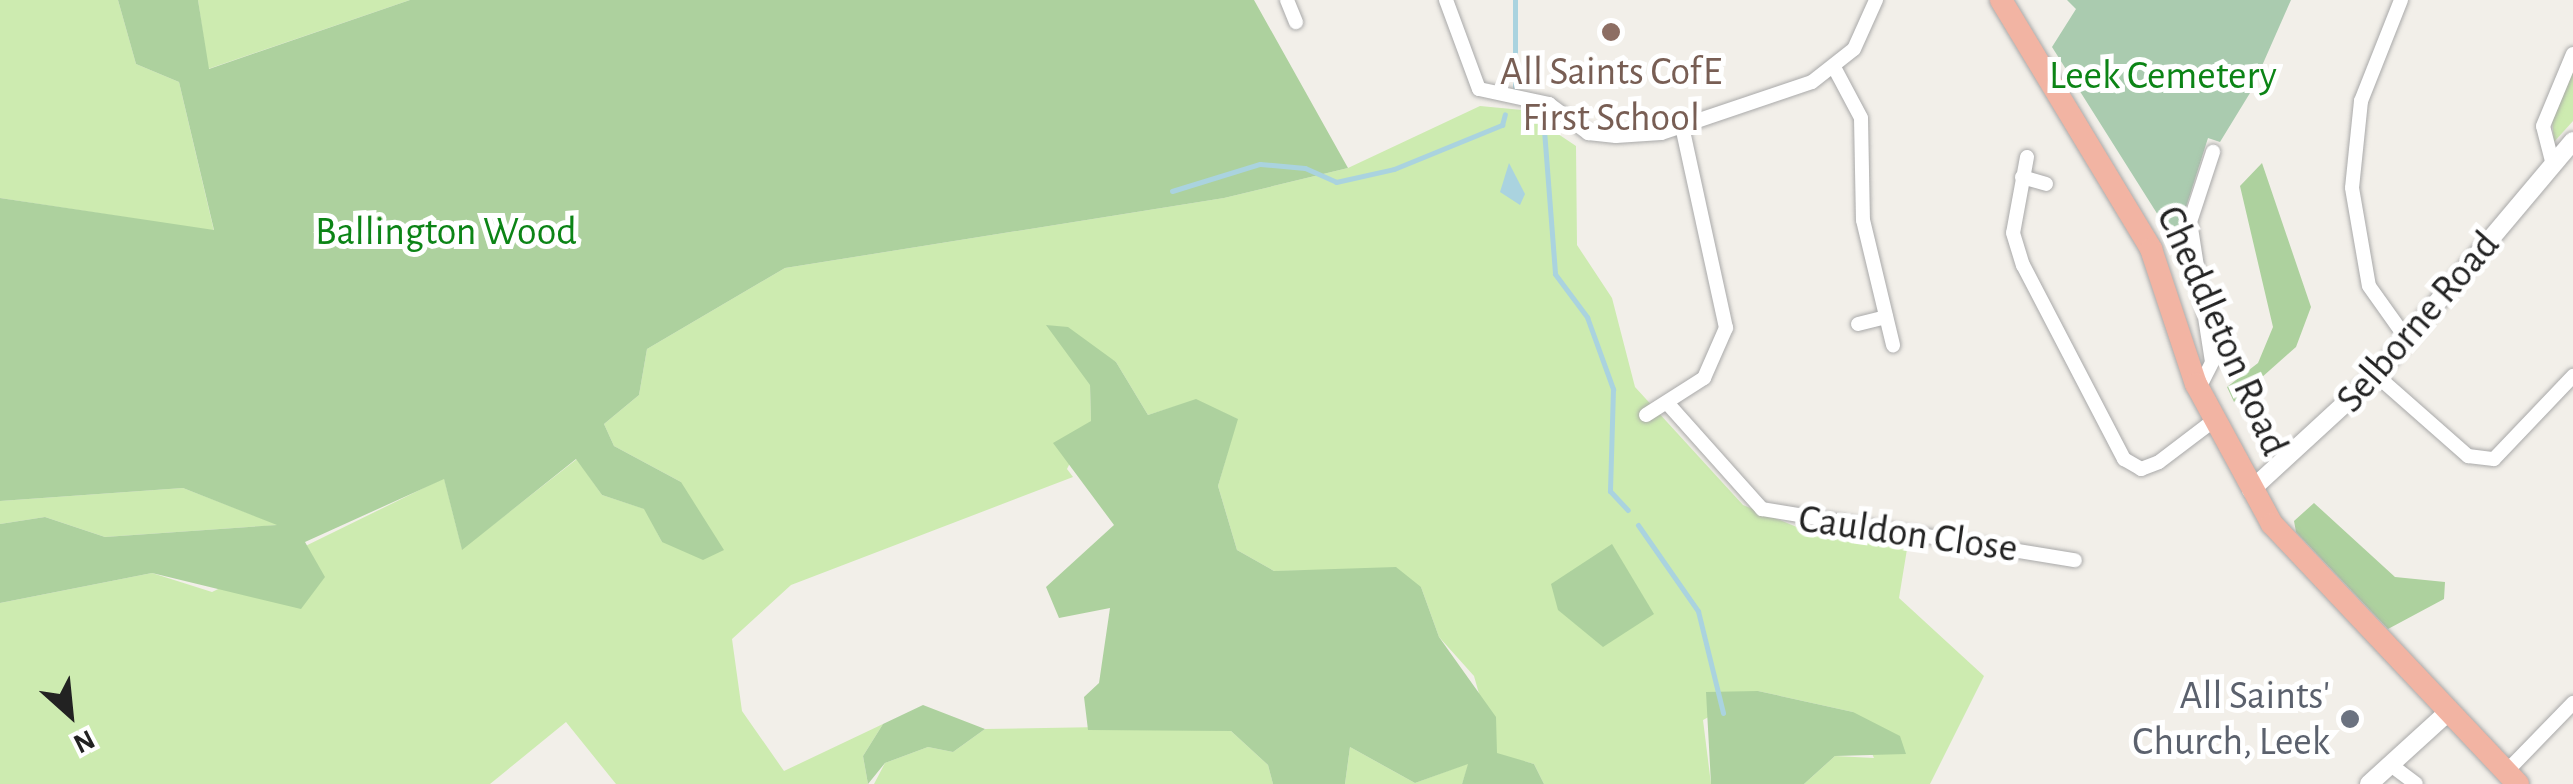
<!DOCTYPE html>
<style>
body{margin:0}
#map{position:relative;width:2573px;height:784px;overflow:hidden;background:#f2efe9;font-family:"Alegreya Sans",sans-serif}
div>[style]{position:absolute}
[style*='--x']{left:calc(var(--x)*1px);top:calc(var(--y)*1px);width:calc(var(--w)*1px);rotate:calc(var(--a)*1deg)}
.grass>*{inset:0;background:#cdebb0}
.forest>*{inset:0;background:#add19e}
.cemetery>*{inset:0;background:#aacbaf}
.water>*{inset:0;background:#aad3df}
.stream>*{height:5px;margin:-2.5px;padding:0 2.5px;transform-origin:2.5px;border-radius:2.5px;background:#aad3df}
.roads{filter:drop-shadow(0 0 2px #a9a9a9) drop-shadow(0 0 2px #a9a9a9)}
.minor>*{height:14px;margin:-7px;padding:0 7px;transform-origin:7px;border-radius:7px;background:#fff}
.tertiary>*{height:18px;margin:-9px;padding:0 9px;transform-origin:9px;border-radius:9px;background:#fff}
.trunk>*{height:22px;margin:-11px;padding:0 11px;transform-origin:11px;border-radius:11px;background:#f2b4a3}
.dots>*{width:28px;height:28px;translate:-50% -50%;box-sizing:border-box;border:5px solid #fff;border-radius:50%}
span{translate:-50% -50%;white-space:nowrap;text-align:center;line-height:1.15;-webkit-text-stroke:10px #fff;paint-order:stroke}
.education-label{font-size:40px;color:#785e54}
.park-label{font-size:40px;color:#0c8416}
.street-label{font-size:40px;color:#222}
.worship-label{font-size:40px;color:#5b616d}
.right{translate:-100% -50%;text-align:right}
.north{position:absolute;left:20px;top:664px;width:100px;height:100px;-webkit-text-stroke:8px #fff;paint-order:stroke;rotate:153deg;font-size:28px;font-weight:700;line-height:40px;text-align:center;color:#222}
.north::after{content:'';display:block;margin:auto;width:35px;height:45px;background:#222;clip-path:polygon(50% 0,100% 100%,50% 72%,0 100%)}
</style>
<div id="map">
<div class="grass">
<div style="clip-path:polygon(0 0,118px 0,136px 64px,179px 82px,214px 231px,0 198px)"></div>
<div style="clip-path:polygon(198px 0,410px 0,208px 69px)"></div>
<div style="clip-path:polygon(2573px 65px,2573px 121px,2554px 142px,2552px 120px)"></div>
<div style="clip-path:polygon(1480px 106px,1522px 110px,1576px 146px,1577px 245px,1612px 298px,1635px 387px,1743px 505px,1809px 532px,1908px 543px,1899px 598px,1984px 676px,1930px 784px,1804px 784px,1835px 756px,1874px 758px,1853px 712px,1758px 691px,1703px 720px,1711px 784px,1544px 784px,1534px 764px,1496px 754px,1474px 676px,1439px 637px,1421px 587px,1359px 570px,1274px 571px,1237px 550px,1218px 486px,1237px 419px,1196px 400px,1148px 415px,1116px 362px,1048px 325px,1090px 384px,1091px 421px,1067px 469px,1073px 477px,791px 585px,732px 639px,742px 711px,784px 771px,883px 724px,863px 756px,868px 784px,616px 784px,566px 722px,490px 784px,0 784px,0 603px,152px 573px,212px 592px,444px 478px,462px 549px,577px 459px,602px 495px,645px 509px,662px 542px,681px 482px,614px 446px,604px 424px,639px 395px,647px 349px,785px 268px,1224px 198px,1348px 168px)"></div>
<div style="clip-path:polygon(183px 488px,279px 525px,105px 537px,45px 517px,0 524px,0 501px)"></div>
<div style="clip-path:polygon(1160px 726px,1231px 731px,1268px 765px,1273px 784px,874px 784px,885px 763px,928px 747px,953px 752px,985px 729px)"></div>
<div style="clip-path:polygon(1350px 747px,1415px 783px,1469px 763px,1462px 784px,1345px 784px)"></div>
</div>
<div class="forest">
<div style="clip-path:polygon(118px 0,198px 0,209px 69px,410px 0,1254px 0,1348px 168px,1224px 198px,785px 268px,647px 349px,639px 395px,604px 424px,614px 446px,681px 482px,724px 550px,703px 560px,662px 542px,644px 509px,602px 495px,576px 459px,462px 550px,444px 479px,305px 542px,325px 577px,301px 609px,152px 573px,0 603px,0 524px,45px 517px,105px 537px,277px 525px,183px 488px,0 501px,0 198px,214px 230px,179px 82px,136px 64px)"></div>
<div style="clip-path:polygon(2262px 163px,2311px 307px,2296px 347px,2234px 402px,2227px 387px,2258px 363px,2273px 327px,2240px 186px)"></div>
<div style="clip-path:polygon(1046px 325px,1068px 327px,1116px 362px,1148px 415px,1196px 399px,1238px 419px,1218px 486px,1237px 550px,1274px 571px,1396px 567px,1421px 587px,1439px 637px,1496px 717px,1497px 753px,1534px 764px,1544px 784px,1462px 784px,1468px 764px,1415px 783px,1350px 747px,1345px 784px,1273px 784px,1268px 765px,1231px 731px,1088px 730px,1084px 697px,1099px 683px,1110px 608px,1059px 618px,1046px 587px,1114px 525px,1053px 443px,1091px 421px,1090px 385px)"></div>
<div style="clip-path:polygon(2314px 503px,2395px 577px,2445px 582px,2444px 599px,2388px 629px,2296px 532px,2294px 521px)"></div>
<div style="clip-path:polygon(1612px 544px,1654px 614px,1603px 647px,1558px 610px,1551px 584px)"></div>
<div style="clip-path:polygon(1758px 691px,1853px 712px,1900px 736px,1906px 754px,1835px 756px,1804px 784px,1711px 784px,1706px 692px)"></div>
<div style="clip-path:polygon(923px 705px,985px 729px,953px 752px,928px 747px,885px 763px,868px 784px,863px 756px,883px 724px)"></div>
</div>
<div class="cemetery">
<div style="clip-path:polygon(2067px 0,2291px 0,2250px 93px,2220px 142px,2208px 138px,2175px 242px,2052px 47px,2076px 9px)"></div>
</div>
<div class="water">
<div style="clip-path:polygon(1509px 163px,1525px 194px,1520px 205px,1500px 192px)"></div>
</div>
<div class="stream">
<div style="--x:1515;--y:0;--w:87;--a:90"></div>
<div style="--x:1543;--y:117;--w:157;--a:85.6"></div>
<div style="--x:1555;--y:274;--w:54;--a:53.3"></div>
<div style="--x:1587;--y:317;--w:77;--a:70.1"></div>
<div style="--x:1613;--y:389;--w:102;--a:91.7"></div>
<div style="--x:1610;--y:491;--w:26;--a:47"></div>
<div style="--x:1172;--y:191;--w:92;--a:-17.1"></div>
<div style="--x:1260;--y:164;--w:45;--a:5.1"></div>
<div style="--x:1305;--y:168;--w:34;--a:24"></div>
<div style="--x:1336;--y:182;--w:59;--a:-12.6"></div>
<div style="--x:1394;--y:169;--w:117;--a:-22.2"></div>
<div style="--x:1502;--y:125;--w:11;--a:-75"></div>
<div style="--x:1638;--y:525;--w:105;--a:55.1"></div>
<div style="--x:1698;--y:611;--w:105;--a:76.2"></div>
</div>
<div class="roads">
<div class="minor">
<div style="--x:1287;--y:0;--w:24;--a:68"></div>
<div style="--x:1446;--y:0;--w:95;--a:69.7"></div>
<div style="--x:1479;--y:89;--w:72;--a:12.1"></div>
<div style="--x:1549;--y:104;--w:49;--a:36.6"></div>
<div style="--x:1588;--y:133;--w:28;--a:6"></div>
<div style="--x:1616;--y:136;--w:45;--a:-3.8"></div>
<div style="--x:1661;--y:133;--w:159;--a:-18.7"></div>
<div style="--x:1812;--y:82;--w:53;--a:-38.2"></div>
<div style="--x:1854;--y:49;--w:54;--a:-65.8"></div>
<div style="--x:2401;--y:0;--w:109;--a:111.6"></div>
<div style="--x:2361;--y:101;--w:87;--a:95.9"></div>
<div style="--x:2352;--y:188;--w:99;--a:80.2"></div>
<div style="--x:2369;--y:286;--w:64;--a:54.6"></div>
<div style="--x:1835;--y:69;--w:55;--a:62"></div>
<div style="--x:1861;--y:118;--w:102;--a:88.9"></div>
<div style="--x:1863;--y:220;--w:129;--a:76.5"></div>
<div style="--x:2027;--y:157;--w:77;--a:100.4"></div>
<div style="--x:2013;--y:233;--w:34;--a:73"></div>
<div style="--x:2023;--y:265;--w:219;--a:62.5"></div>
<div style="--x:2124;--y:459;--w:20;--a:30"></div>
<div style="--x:2141;--y:469;--w:19;--a:-21"></div>
<div style="--x:2159;--y:462;--w:68;--a:-37.2"></div>
<div style="--x:2553;--y:165;--w:40;--a:-104.4"></div>
<div style="--x:2543;--y:126;--w:78;--a:-67.4"></div>
<div style="--x:2022;--y:177;--w:25;--a:16"></div>
<div style="--x:1858;--y:324;--w:29;--a:-14"></div>
<div style="--x:2376;--y:375;--w:123;--a:41.4"></div>
<div style="--x:2468;--y:456;--w:26;--a:7"></div>
<div style="--x:2494;--y:459;--w:115;--a:-46.4"></div>
<div style="--x:2198;--y:390;--w:31;--a:-63"></div>
<div style="--x:2212;--y:362;--w:142;--a:-98.9"></div>
<div style="--x:2190;--y:222;--w:74;--a:-71.8"></div>
<div style="--x:1669;--y:405;--w:140;--a:48.2"></div>
<div style="--x:1762;--y:509;--w:317;--a:9.3"></div>
<div style="--x:1646;--y:415;--w:69;--a:-32.5"></div>
<div style="--x:1704;--y:378;--w:55;--a:-66.3"></div>
<div style="--x:1726;--y:328;--w:207;--a:-102.3"></div>
<div style="--x:2391;--y:765;--w:31;--a:37"></div>
<div style="--x:2505;--y:773;--w:98;--a:-45.8"></div>
</div>
<div class="tertiary">
<div style="--x:2251;--y:490;--w:170;--a:-42.6"></div>
<div style="--x:2376;--y:375;--w:306;--a:-49.9"></div>
<div style="--x:2369;--y:784;--w:104;--a:-42.3"></div>
</div>
<div class="trunk">
<div style="--x:2001;--y:0;--w:291;--a:58.9"></div>
<div style="--x:2151;--y:249;--w:142;--a:71.6"></div>
<div style="--x:2196;--y:384;--w:159;--a:61.5"></div>
<div style="--x:2272;--y:524;--w:358;--a:46.6"></div>
</div>
</div>
<div class="dots">
<div style="left:1611px;top:32px;background:#8d6e63"></div>
<div style="left:2350px;top:719px;background:#6b7280"></div>
</div>
<div class="education-label">
<span style="left:1611px;top:95px">All Saints CofE<br>First School</span>
</div>
<div class="park-label">
<span style="left:2163px;top:76px">Leek Cemetery</span>
<span style="left:446px;top:232px">Ballington Wood</span>
</div>
<div class="street-label">
<span style="left:2418px;top:322px;rotate:-49deg">Selborne Road</span>
<span style="left:2222px;top:331px;rotate:66deg">Cheddleton Road</span>
<span style="left:1908px;top:534px;rotate:8deg">Cauldon Close</span>
</div>
<div class="worship-label">
<span class="right" style="left:2330px;top:719px">All Saints'<br>Church, Leek</span>
</div>
<div class="north">N</div>
</div>
